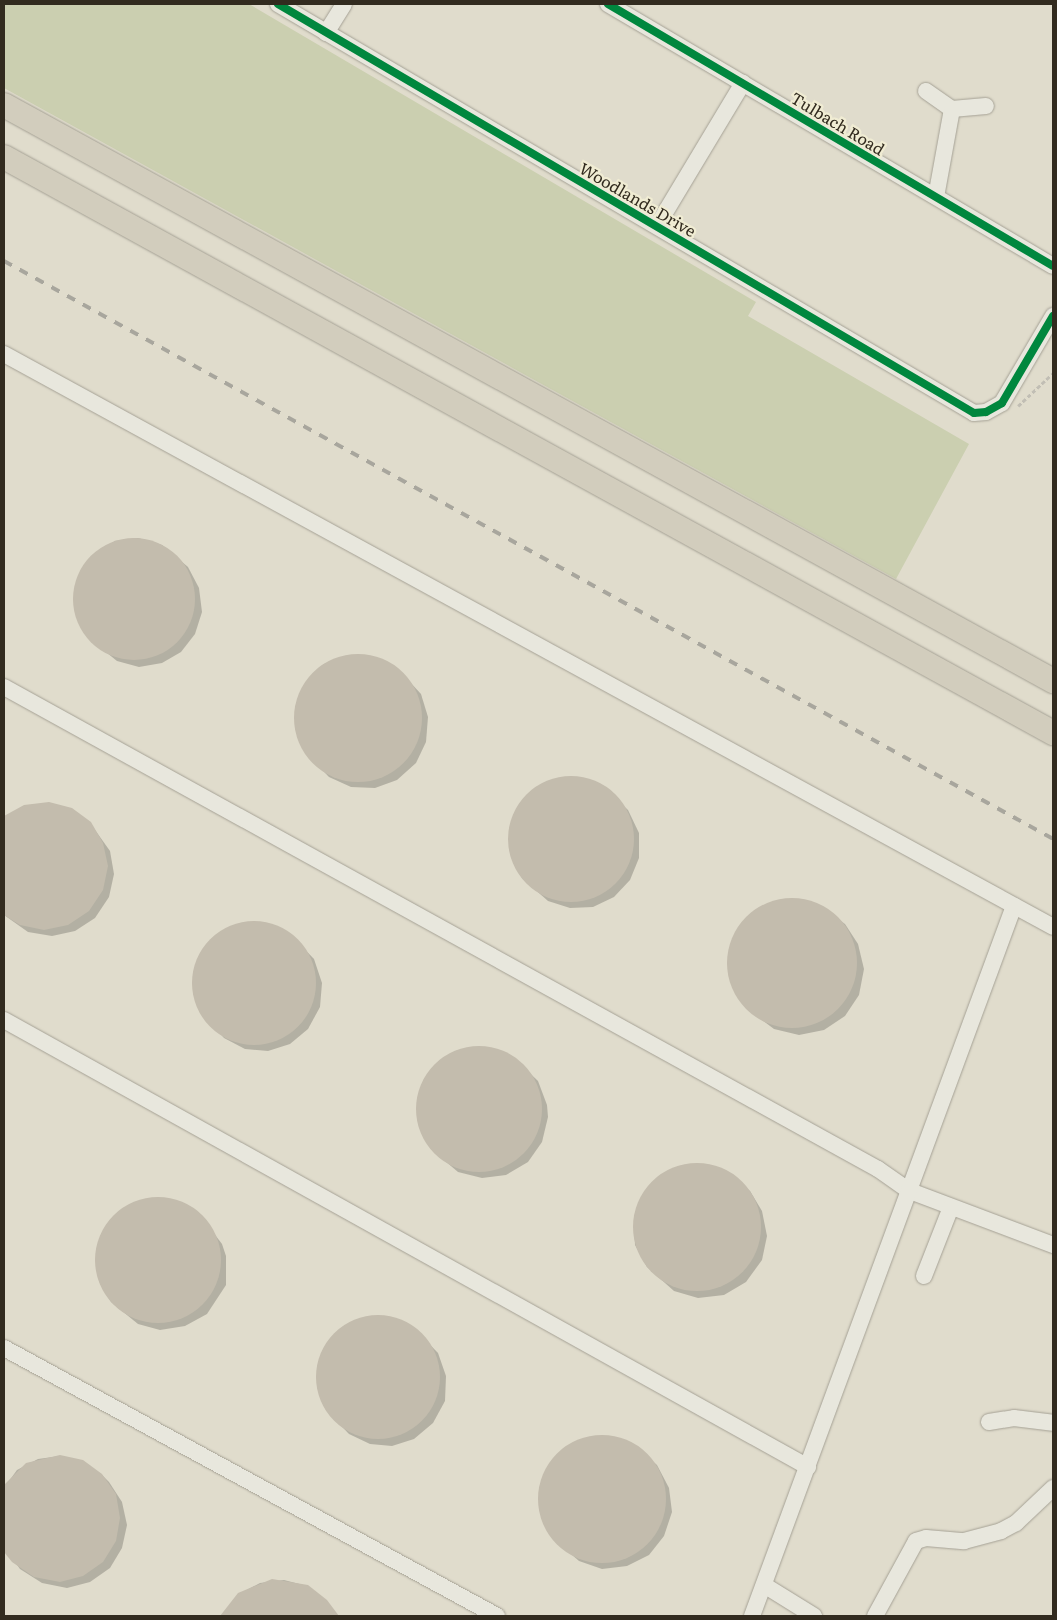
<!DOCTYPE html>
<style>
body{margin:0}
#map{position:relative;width:1057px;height:1620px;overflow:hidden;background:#e0dccc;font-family:Literata,serif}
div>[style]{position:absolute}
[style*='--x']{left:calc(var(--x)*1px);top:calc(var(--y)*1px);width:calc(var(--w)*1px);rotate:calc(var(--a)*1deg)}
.green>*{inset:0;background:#cbcfb0}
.shadow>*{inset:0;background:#0003}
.building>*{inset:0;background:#c3bcad}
.round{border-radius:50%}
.path>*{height:2.5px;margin-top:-1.25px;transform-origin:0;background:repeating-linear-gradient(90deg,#c1beb4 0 4px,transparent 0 6.5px)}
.roads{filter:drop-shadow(0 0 1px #a5a195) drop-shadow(0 0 1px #a5a195)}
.minor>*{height:16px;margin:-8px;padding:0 8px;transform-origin:8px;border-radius:8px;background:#e8e7dd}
.highway>*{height:24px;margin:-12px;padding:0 12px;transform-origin:12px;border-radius:12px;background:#d2cdbd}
.rail>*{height:4px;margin-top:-2px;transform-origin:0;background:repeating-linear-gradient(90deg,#a8a69d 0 9px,transparent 0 18px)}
.cycleway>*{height:8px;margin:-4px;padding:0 4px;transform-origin:4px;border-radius:4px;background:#00873e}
span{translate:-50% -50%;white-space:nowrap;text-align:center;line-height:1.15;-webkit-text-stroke:4.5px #f0ecd3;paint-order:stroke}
.street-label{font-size:16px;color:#322b1f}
.frame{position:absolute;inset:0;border:5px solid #322b1f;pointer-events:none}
</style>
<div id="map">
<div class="green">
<div style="clip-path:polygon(4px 4px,249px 4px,756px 302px,748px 316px,969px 444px,896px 579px,4px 88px)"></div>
</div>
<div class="shadow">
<div style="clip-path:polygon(138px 538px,162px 545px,188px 567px,199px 588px,202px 612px,195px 634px,181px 652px,162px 663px,139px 667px,117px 661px,91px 640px,78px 620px,74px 596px,80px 573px,94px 554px,115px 541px)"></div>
<div style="clip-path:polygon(349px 655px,374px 657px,397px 668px,421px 694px,428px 717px,426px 742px,416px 763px,397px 780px,375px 788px,351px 787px,329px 777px,305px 752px,296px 730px,296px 706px,306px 682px,324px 664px)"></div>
<div style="clip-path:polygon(578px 778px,602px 786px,628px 810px,639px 833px,639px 858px,630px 880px,614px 897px,593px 907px,570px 908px,548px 901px,522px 878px,511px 857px,509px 833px,517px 809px,532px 791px,554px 780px)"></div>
<div style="clip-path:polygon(24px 806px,90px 823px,110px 851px,114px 874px,109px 897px,95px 918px,75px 931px,52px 936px,28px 932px,4px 915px,4px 818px)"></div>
<div style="clip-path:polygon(793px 899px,817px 904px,845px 924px,858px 944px,864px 969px,859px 995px,845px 1016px,824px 1030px,799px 1035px,774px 1029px,746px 1008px,733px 986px,728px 961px,734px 936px,749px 916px,770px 903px)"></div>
<div style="clip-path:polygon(244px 923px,267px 924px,290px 934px,314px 959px,322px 983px,320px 1007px,308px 1029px,290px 1044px,268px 1051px,245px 1049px,224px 1038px,202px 1013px,195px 991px,196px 968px,206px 947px,222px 931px)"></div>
<div style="clip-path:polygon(492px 1048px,513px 1057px,538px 1081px,547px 1105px,548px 1117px,542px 1142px,528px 1162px,506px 1175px,482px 1178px,458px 1172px,431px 1149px,419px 1127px,417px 1103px,424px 1079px,439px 1061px,458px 1050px)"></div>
<div style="clip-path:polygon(702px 1164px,724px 1170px,750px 1191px,762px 1211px,767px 1236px,762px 1260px,746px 1282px,724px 1295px,698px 1298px,674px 1291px,647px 1267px,635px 1245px,634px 1219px,642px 1196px,658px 1177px,679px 1166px)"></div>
<div style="clip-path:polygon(158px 1198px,180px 1203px,200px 1215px,222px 1244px,226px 1256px,226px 1285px,207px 1314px,185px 1326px,160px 1330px,138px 1324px,111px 1302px,99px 1281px,96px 1258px,101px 1235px,115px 1215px,135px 1203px)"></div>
<div style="clip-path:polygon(367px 1317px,391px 1317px,413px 1327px,438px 1353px,446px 1376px,445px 1401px,433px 1423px,414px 1439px,392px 1446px,370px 1444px,349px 1434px,326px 1410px,318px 1389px,318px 1365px,327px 1343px,344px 1326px)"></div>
<div style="clip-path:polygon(605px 1436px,629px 1442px,657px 1465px,669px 1488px,672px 1512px,664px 1536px,649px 1555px,627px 1566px,602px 1569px,579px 1561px,554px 1539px,542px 1519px,539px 1496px,545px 1473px,558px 1454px,580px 1440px)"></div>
<div style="clip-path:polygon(60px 1456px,101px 1474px,109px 1482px,122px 1502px,127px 1525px,122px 1548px,110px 1568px,90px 1582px,67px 1588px,42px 1583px,20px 1569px,4px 1547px,4px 1488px,17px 1470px,38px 1459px)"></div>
<div style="clip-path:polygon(284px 1580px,307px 1586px,327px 1602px,335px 1616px,222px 1616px,239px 1594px,260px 1583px)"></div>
</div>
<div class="building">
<div class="round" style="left:73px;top:538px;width:122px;height:122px"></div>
<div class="round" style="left:294px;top:654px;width:128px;height:128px"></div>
<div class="round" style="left:508px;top:776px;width:126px;height:126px"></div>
<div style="clip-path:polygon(49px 802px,72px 808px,91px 822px,103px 843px,108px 866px,103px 890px,89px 911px,68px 925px,44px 930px,20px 925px,4px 915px,4px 816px,24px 805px)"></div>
<div class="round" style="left:727px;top:898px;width:130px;height:130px"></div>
<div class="round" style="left:192px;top:921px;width:124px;height:124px"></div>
<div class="round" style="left:416px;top:1046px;width:126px;height:126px"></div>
<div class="round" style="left:633px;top:1163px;width:128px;height:128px"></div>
<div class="round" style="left:95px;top:1197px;width:126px;height:126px"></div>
<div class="round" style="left:316px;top:1315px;width:124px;height:124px"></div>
<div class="round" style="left:538px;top:1435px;width:128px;height:128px"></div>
<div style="clip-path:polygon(60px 1455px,83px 1460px,102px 1474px,116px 1494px,120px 1518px,116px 1541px,103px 1562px,83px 1576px,60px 1582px,34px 1577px,12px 1562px,4px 1552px,4px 1485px,26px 1463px)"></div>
<div style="clip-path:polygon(272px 1579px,308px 1585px,327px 1600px,339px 1616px,220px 1616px,238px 1593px)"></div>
</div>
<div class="path">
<div style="--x:1018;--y:406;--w:48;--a:-43.3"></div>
</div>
<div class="roads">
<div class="minor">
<div style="--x:278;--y:4;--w:807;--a:30.44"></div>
<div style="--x:974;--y:413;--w:12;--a:-5"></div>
<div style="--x:986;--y:412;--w:18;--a:-29"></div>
<div style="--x:1002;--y:403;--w:101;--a:-59.6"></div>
<div style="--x:608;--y:4;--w:516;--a:30.49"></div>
<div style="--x:326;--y:33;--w:34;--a:-58"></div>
<div style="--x:926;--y:91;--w:32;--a:35"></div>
<div style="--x:952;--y:109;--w:89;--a:100.3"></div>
<div style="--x:952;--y:109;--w:34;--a:-5"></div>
<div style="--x:657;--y:226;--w:167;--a:-59"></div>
<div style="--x:4;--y:354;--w:1195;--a:28.64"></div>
<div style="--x:4;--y:687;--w:998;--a:28.88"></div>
<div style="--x:878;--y:1169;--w:39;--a:35"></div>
<div style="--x:910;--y:1191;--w:153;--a:20.7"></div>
<div style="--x:4;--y:1020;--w:920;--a:29.07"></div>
<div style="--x:924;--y:1276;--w:74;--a:-68.6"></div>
<div style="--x:4;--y:1348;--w:561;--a:28.53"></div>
<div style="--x:989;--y:1422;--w:25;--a:-9"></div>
<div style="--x:1014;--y:1418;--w:39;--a:7"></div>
<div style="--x:764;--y:1585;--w:59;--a:31.8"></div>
<div style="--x:752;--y:1616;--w:757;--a:-69.75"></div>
<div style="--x:875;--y:1616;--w:85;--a:-61.3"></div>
<div style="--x:916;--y:1541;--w:10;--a:-17"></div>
<div style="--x:926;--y:1538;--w:38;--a:5"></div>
<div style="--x:964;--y:1541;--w:38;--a:-15"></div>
<div style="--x:1001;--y:1531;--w:17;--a:-28"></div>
<div style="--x:1016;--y:1523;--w:51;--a:-43.4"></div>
</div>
<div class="highway">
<div style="--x:4;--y:105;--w:1197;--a:28.77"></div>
<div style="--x:4;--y:157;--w:1197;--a:28.77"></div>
</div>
</div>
<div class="rail">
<div style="--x:4;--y:261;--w:1198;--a:28.85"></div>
</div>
<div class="cycleway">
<div style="--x:278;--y:4;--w:807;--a:30.44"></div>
<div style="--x:974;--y:413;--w:12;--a:-5"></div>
<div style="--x:986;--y:412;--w:18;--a:-29"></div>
<div style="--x:1002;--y:403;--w:101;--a:-59.6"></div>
<div style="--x:608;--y:4;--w:516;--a:30.49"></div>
</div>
<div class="street-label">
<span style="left:838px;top:123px;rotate:31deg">Tulbach Road</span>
<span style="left:638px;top:199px;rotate:30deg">Woodlands Drive</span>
</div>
<div class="frame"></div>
</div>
